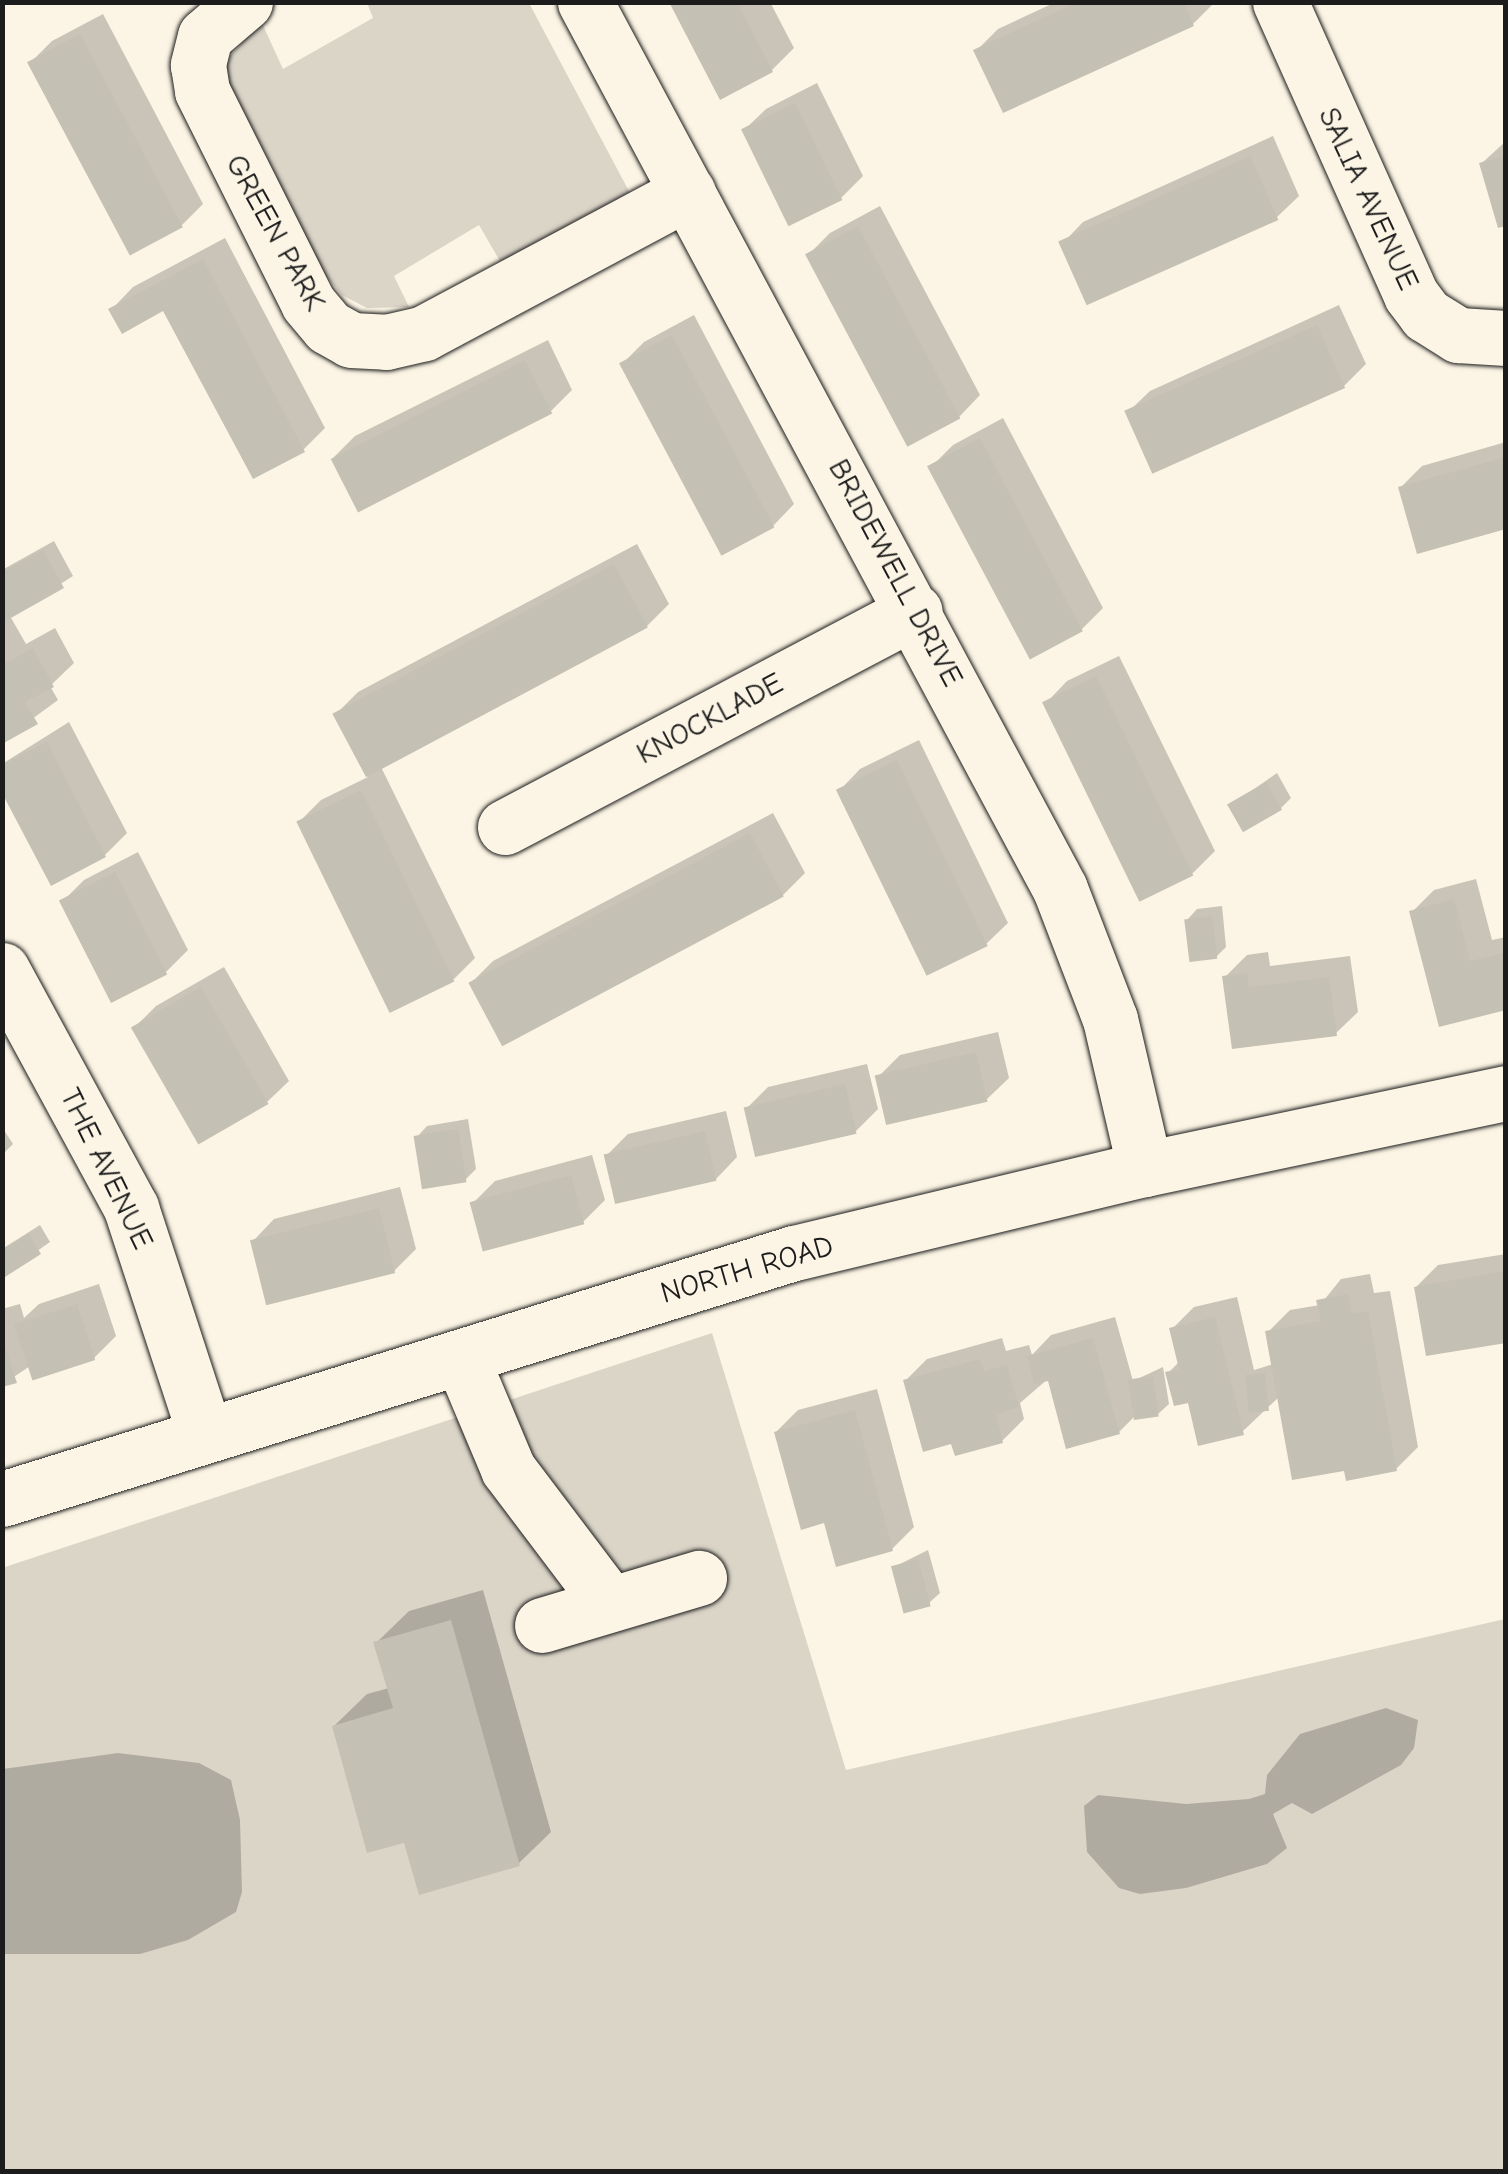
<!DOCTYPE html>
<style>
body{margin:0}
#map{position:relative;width:1508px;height:2174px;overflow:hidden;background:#fcf5e5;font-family:"Comic Neue",sans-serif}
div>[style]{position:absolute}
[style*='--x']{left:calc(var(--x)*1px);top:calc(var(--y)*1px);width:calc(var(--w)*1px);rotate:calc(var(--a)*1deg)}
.green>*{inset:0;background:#dbd5c8}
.water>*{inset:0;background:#b0aba1}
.shadow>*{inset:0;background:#0003}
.building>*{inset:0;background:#c4c0b3;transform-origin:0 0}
.roads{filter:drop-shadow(0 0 2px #1c1c1c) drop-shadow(0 0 2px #1c1c1c)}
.minor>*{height:55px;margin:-27.5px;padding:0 27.5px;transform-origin:27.5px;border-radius:27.5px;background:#fcf5e5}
.tertiary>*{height:55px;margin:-27.5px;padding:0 27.5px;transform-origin:27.5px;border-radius:27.5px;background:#fcf5e5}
span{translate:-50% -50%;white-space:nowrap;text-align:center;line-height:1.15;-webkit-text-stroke:9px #fcf5e5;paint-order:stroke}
.street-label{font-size:30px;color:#1c1c1c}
.frame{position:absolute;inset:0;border:5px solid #1c1c1c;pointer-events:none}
</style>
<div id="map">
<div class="green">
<div style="clip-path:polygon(367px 3px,529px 3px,631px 195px,504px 268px,479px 225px,394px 276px,409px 307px,367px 308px,342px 295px,325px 275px,226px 81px,225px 62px,261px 21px,283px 69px,373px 18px)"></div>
<div style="clip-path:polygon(712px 1333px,846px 1770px,1505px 1619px,1505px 2171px,3px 2171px,2px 1568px)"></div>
</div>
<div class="water">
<div style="clip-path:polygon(1386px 1708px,1418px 1720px,1414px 1748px,1401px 1765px,1312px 1814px,1292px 1803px,1273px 1814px,1287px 1848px,1267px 1864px,1186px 1888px,1140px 1894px,1119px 1888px,1087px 1852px,1084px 1806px,1098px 1795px,1186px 1804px,1249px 1799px,1265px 1794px,1267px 1775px,1300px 1734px)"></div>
<div style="clip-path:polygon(118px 1753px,199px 1763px,231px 1780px,240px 1820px,242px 1892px,236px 1912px,188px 1940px,140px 1954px,3px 1954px,3px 1769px)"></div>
</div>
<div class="shadow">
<div style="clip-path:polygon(672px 2px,770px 2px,794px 48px,772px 70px,721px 96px)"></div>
<div style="clip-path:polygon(1056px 2px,1215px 2px,1193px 24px,976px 51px,998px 29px)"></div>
<div style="clip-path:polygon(103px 14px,203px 204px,181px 226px,130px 252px,30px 63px,52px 41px)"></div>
<div style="clip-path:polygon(817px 83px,863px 176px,841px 198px,744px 130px,766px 109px)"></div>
<div style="clip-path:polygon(1273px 136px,1299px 196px,1277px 217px,1062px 244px,1083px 222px)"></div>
<div style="clip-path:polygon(1506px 141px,1506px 223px,1482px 163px)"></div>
<div style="clip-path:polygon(880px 206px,980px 395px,959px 417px,808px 255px,830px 233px)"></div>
<div style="clip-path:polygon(225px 238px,325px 428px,303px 450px,164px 308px,112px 309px,133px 287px)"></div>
<div style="clip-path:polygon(1339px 305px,1366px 364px,1344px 386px,1128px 412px,1150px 391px)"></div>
<div style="clip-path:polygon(694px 315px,794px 504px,773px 526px,622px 364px,644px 342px)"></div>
<div style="clip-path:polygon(548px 340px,572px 390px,550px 412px,333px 458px,355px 436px)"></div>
<div style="clip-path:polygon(1003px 418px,1103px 608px,1081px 630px,931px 467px,953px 445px)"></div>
<div style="clip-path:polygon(1506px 442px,1506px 527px,1400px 488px,1422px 466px)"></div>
<div style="clip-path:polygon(54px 541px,73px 576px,10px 616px,26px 644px,55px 628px,74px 663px,50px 686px,58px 700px,2px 741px,2px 570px)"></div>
<div style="clip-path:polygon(637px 544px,669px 604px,647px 626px,381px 767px,475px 958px,453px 980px,299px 822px,321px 800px,368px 777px,336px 714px,358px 692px)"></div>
<div style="clip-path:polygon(1119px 656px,1215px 851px,1193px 873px,1143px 898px,1046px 703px,1067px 681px)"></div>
<div style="clip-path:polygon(69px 722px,127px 833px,105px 855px,52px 883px,2px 787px,2px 764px)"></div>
<div style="clip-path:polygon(919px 740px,1008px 923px,986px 944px,839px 791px,860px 769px)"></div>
<div style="clip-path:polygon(1277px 773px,1291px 798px,1281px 808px,1230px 806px)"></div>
<div style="clip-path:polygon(773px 813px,805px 873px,783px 895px,503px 1043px,471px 983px,493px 961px)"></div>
<div style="clip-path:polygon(138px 852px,188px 950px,166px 972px,62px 902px,84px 880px)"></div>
<div style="clip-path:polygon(1476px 879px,1492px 940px,1506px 937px,1506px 1007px,1412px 912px,1434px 890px)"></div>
<div style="clip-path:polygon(1222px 906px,1226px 947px,1216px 957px,1187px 920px,1197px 909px)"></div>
<div style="clip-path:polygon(1268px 952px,1270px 966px,1350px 956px,1358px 1012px,1336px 1033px,1225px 977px,1247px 955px)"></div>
<div style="clip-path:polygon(224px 967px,289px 1081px,267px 1102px,134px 1028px,156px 1006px)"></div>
<div style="clip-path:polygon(998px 1032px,1009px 1078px,987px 1099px,878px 1077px,900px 1055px)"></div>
<div style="clip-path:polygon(867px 1064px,878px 1109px,856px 1131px,746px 1109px,768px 1087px)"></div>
<div style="clip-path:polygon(726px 1111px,737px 1157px,716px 1179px,606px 1156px,628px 1134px)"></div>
<div style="clip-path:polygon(468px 1119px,476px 1169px,465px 1180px,417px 1137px,427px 1126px)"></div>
<div style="clip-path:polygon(2px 1127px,13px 1144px,2px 1155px)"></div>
<div style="clip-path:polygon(592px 1155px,605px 1200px,583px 1222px,473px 1203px,495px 1181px)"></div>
<div style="clip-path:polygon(400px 1187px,416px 1249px,394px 1271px,253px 1241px,274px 1219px)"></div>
<div style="clip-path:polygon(40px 1225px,50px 1242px,6px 1273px,2px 1249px)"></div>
<div style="clip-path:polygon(1506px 1254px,1506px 1340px,1416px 1287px,1438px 1265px)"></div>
<div style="clip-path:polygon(1370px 1274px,1374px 1293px,1390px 1291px,1418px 1447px,1396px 1469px,1346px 1468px,1280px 1396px,1242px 1432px,1189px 1400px,1168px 1373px,1180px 1361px,1172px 1329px,1194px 1307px,1237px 1297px,1254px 1370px,1274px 1364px,1268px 1332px,1290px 1310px,1320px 1305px,1341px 1279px)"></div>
<div style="clip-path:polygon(99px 1284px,116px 1336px,94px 1358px,30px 1366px,2px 1385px,2px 1309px,20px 1304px,24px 1318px,39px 1304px)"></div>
<div style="clip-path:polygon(1115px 1317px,1133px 1381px,1163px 1367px,1169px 1404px,1158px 1414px,1137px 1414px,1119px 1432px,1049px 1378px,1020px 1403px,1024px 1419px,1002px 1441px,953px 1441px,905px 1381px,927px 1359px,1002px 1338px,1006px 1351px,1029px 1345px,1032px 1355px,1051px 1335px)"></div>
<div style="clip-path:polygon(877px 1389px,914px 1527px,892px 1549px,826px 1520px,776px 1432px,798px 1410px)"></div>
<div style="clip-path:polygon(928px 1550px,940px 1593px,929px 1603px,894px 1567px)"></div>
<div style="clip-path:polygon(483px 1590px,551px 1832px,518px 1864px,406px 1840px,334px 1726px,367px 1694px,389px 1688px,376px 1643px,409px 1611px)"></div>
</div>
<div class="building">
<div style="clip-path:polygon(669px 2px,737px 2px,773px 72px,720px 100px)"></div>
<div style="clip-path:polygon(1078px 2px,1183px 2px,1194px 26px,1003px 113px,973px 50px)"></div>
<div style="left:80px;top:34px;width:219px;height:60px;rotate:62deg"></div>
<div style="left:795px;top:103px;width:108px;height:60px;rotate:64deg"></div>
<div style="clip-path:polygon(1506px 155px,1506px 226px,1498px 228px,1479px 163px)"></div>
<div style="left:1250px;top:156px;width:70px;height:210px;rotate:66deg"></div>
<div style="left:858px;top:226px;width:218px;height:60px;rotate:62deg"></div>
<div style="clip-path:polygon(203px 259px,305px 452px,253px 479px,163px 311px,122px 334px,108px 309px)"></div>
<div style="left:1317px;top:325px;width:69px;height:211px;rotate:66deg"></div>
<div style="left:672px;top:335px;width:218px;height:60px;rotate:62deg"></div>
<div style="left:525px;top:360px;width:60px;height:218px;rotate:63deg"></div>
<div style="left:980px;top:438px;width:219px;height:60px;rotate:62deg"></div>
<div style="clip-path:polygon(1506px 457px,1506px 529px,1417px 554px,1398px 487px)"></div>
<div style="clip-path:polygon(43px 550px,64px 588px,2px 623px,2px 572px)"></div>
<div style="left:614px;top:564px;width:72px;height:319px;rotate:62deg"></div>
<div style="clip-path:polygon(33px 648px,54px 687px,25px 702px,38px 724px,2px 744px,2px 665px)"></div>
<div style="left:1096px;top:676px;width:222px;height:60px;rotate:64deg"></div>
<div style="clip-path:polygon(47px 742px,106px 857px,51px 886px,2px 793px,2px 765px)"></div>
<div style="left:897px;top:760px;width:207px;height:68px;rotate:64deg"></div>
<div style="left:1266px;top:782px;width:32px;height:45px;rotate:60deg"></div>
<div style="left:361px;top:790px;width:213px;height:72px;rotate:64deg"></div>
<div style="left:750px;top:833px;width:72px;height:319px;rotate:62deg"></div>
<div style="left:115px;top:872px;width:115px;height:63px;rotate:63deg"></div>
<div style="clip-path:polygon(1454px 899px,1470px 961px,1506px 952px,1506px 1010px,1439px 1027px,1409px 911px)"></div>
<div style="left:1212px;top:916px;width:43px;height:28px;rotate:83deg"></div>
<div style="clip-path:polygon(1247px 973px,1249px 987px,1329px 977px,1337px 1036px,1232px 1049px,1222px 976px)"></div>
<div style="left:201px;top:987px;width:135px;height:81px;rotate:60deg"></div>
<div style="left:976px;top:1052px;width:51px;height:104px;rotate:77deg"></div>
<div style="left:845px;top:1084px;width:51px;height:104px;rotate:77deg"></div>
<div style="left:458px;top:1129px;width:54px;height:45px;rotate:81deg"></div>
<div style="left:705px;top:1131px;width:51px;height:104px;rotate:77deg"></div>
<div style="left:571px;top:1175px;width:51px;height:105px;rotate:75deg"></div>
<div style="left:379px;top:1208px;width:67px;height:133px;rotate:76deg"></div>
<div style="clip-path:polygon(29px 1234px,41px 1254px,5px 1277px,2px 1250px)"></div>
<div style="clip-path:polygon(1506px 1271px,1506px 1343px,1426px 1356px,1414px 1287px)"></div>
<div style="clip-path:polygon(1348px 1294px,1352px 1314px,1368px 1311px,1397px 1471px,1346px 1481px,1344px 1471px,1292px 1480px,1265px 1331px,1321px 1321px,1316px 1300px)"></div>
<div style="left:77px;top:1304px;width:59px;height:66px;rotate:72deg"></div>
<div style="clip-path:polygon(1215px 1317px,1244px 1435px,1198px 1446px,1188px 1403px,1174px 1406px,1165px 1372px,1179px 1369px,1169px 1328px)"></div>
<div style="clip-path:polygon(1093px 1338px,1120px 1434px,1066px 1449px,1048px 1381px,1034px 1384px,1027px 1356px)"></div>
<div style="clip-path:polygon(3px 1340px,17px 1383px,2px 1387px,2px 1341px)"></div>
<div style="clip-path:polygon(980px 1359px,984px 1371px,1007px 1365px,1019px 1407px,996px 1414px,1003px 1443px,955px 1456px,951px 1444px,923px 1452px,903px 1380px)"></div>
<div style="left:1265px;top:1373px;width:38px;height:20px;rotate:84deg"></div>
<div style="left:1153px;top:1376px;width:41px;height:25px;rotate:82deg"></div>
<div style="clip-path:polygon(855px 1410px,893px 1551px,836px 1567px,824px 1523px,801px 1530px,774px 1432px)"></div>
<div style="left:918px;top:1559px;width:49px;height:28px;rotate:75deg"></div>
<div style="clip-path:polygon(451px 1620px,520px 1866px,419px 1895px,404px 1843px,367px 1853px,332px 1726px,393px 1708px,373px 1642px)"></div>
</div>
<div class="roads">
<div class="minor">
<div style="--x:245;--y:2;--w:52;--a:139.6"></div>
<div style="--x:205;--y:36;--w:30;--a:104"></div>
<div style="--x:198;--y:65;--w:26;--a:81"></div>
<div style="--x:202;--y:91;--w:237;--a:63.4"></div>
<div style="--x:308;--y:303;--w:31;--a:50"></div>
<div style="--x:328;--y:327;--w:26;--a:29"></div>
<div style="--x:351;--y:340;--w:35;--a:3"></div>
<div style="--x:386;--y:342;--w:39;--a:-13"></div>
<div style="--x:424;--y:333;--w:299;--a:-28.1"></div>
<div style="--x:585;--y:2;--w:1006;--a:61.83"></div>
<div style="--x:1060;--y:889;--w:139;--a:69"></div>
<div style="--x:1110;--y:1019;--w:154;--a:76.9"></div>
<div style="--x:1280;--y:2;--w:321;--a:65.9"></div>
<div style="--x:1411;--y:295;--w:25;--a:53"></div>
<div style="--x:1426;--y:315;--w:38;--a:32"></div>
<div style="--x:1458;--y:335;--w:48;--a:3.6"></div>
<div style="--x:505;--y:827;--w:463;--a:-27.8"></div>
<div style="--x:2;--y:970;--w:271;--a:61.5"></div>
<div style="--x:131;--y:1208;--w:239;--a:71.9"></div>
<div style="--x:461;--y:1357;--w:121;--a:67.2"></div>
<div style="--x:508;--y:1469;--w:169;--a:52.9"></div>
<div style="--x:542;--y:1625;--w:164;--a:-16.7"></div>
</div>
<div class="tertiary">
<div style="--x:2;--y:1499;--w:829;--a:-17.26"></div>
<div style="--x:794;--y:1253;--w:361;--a:-13.5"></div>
<div style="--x:1145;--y:1169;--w:369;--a:-11.9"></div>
</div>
</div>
<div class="street-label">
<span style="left:1368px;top:199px;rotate:65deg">SALIA AVENUE</span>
<span style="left:275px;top:233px;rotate:61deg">GREEN PARK</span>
<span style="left:895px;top:573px;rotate:62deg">BRIDEWELL DRIVE</span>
<span style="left:710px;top:719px;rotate:-28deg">KNOCKLADE</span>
<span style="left:106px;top:1169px;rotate:64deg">THE AVENUE</span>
<span style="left:747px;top:1270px;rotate:-16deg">NORTH ROAD</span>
</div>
<div class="frame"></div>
</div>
